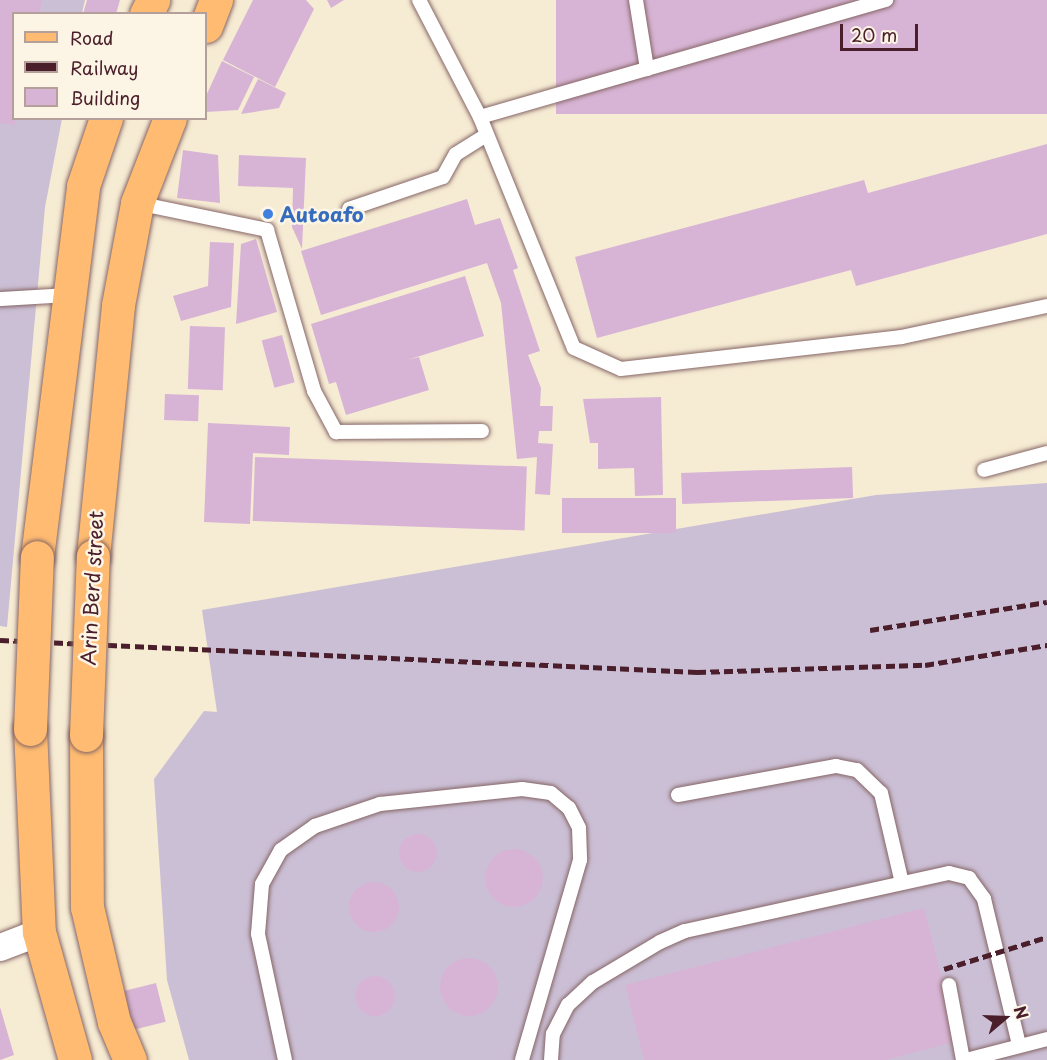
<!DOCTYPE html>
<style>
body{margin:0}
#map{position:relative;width:1047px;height:1060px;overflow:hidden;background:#f6ebd3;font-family:"Playpen Sans",sans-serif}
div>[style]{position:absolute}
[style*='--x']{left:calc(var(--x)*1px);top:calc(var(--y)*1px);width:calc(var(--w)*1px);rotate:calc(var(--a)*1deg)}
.industrial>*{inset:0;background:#cbbfd5}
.building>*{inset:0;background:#d7b4d5;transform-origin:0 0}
.round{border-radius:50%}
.roads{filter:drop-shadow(0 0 2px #866666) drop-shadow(0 0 2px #866666)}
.service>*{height:14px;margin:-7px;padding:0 7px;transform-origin:7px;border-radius:7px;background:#fff}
.minor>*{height:27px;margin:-13.5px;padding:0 13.5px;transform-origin:13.5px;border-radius:13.5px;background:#fff}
.primary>*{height:33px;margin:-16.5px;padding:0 16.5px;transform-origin:16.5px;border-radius:16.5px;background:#febb71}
.rail>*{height:4.5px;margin-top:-2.25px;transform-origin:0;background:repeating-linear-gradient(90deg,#4a1f2b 0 9px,transparent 0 13.5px)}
.bridges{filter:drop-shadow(0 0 2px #866666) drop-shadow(0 0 2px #866666)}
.primary-bridge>*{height:33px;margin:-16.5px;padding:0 16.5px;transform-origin:16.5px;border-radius:16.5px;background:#febb71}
.dots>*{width:16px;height:16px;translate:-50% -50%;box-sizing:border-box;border:3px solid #fcf5e5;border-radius:50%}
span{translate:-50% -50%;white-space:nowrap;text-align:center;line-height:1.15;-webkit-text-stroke:5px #fcf5e5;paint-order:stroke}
.shop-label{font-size:20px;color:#366cbe;font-weight:700}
.left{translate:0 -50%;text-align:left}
.street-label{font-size:20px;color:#4a1f2b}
.legend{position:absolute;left:12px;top:12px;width:195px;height:108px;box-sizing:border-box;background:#fcf5e5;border:2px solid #b59f9b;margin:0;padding:8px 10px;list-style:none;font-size:18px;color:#4a1f2b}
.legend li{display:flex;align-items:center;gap:12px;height:30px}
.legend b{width:30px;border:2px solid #b59f9b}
.north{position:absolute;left:975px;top:988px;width:60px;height:60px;-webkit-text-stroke:4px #fcf5e5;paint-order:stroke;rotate:71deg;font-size:16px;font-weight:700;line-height:24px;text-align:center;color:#4a1f2b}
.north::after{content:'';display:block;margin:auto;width:21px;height:27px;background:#4a1f2b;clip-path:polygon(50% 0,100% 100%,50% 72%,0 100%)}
.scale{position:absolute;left:840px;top:24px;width:78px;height:27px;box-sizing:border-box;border:3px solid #4a1f2b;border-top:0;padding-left:8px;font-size:18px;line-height:21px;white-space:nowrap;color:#4a1f2b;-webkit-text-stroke:4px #fcf5e5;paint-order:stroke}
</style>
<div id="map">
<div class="industrial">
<div style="clip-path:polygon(0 0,85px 0,82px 13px,14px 14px,14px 118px,62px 119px,45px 207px,7px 627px,0 626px)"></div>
<div style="clip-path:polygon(1047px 483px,1047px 1060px,189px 1060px,167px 980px,154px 779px,204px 711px,217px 712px,202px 610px,876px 495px)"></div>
</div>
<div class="building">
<div style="clip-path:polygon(0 0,42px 0,39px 14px,14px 14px,15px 125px,0 123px)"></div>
<div style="clip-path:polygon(87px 0,120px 0,116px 14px,83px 14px)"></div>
<div style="clip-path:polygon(253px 0,306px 0,314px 9px,275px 87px,223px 60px)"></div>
<div style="clip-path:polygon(327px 0,344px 0,331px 8px)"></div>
<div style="left:1047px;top:0;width:114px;height:491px;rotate:90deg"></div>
<div style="clip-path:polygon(222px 61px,254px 77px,238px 110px,206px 112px,206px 96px)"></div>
<div style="clip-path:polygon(258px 79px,286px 93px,279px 108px,241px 114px)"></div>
<div style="clip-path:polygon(1047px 144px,1047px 234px,856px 286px,851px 270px,597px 338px,575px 257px,864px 180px,868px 193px)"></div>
<div style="clip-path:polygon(183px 150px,218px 155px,220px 203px,177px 198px)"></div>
<div style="clip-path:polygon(239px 155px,306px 158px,302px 249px,292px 227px,293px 188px,238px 186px)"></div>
<div style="clip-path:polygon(467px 199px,475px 225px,500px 218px,518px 268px,513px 270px,540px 351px,528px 355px,541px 388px,540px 406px,553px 406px,552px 431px,539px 431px,538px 443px,553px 444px,550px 495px,535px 494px,537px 457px,517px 459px,501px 303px,487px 263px,321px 315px,301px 251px)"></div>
<div style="clip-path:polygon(256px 239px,277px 312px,236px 324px,241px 244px)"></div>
<div style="clip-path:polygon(210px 242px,234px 243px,231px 307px,181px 321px,173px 296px,208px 286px)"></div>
<div style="clip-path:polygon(465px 276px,484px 336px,407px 360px,419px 357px,429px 390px,346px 415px,336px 382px,329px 384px,311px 324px)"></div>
<div style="left:190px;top:326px;width:35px;height:63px;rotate:2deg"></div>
<div style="left:282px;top:335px;width:49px;height:21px;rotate:75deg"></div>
<div style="left:165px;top:394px;width:34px;height:26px;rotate:2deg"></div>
<div style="clip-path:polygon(661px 397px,663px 495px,635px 496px,634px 468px,598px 469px,598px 443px,590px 443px,583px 399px)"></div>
<div style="clip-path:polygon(208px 423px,290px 427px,289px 455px,253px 453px,250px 524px,204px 522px)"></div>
<div style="left:255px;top:457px;width:272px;height:64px;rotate:2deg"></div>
<div style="left:852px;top:467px;width:31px;height:171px;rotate:88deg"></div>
<div style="left:676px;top:498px;width:35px;height:114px;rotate:90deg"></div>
<div class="round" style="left:399px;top:834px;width:38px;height:38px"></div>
<div class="round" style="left:485px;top:849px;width:58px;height:58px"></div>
<div class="round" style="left:349px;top:882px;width:50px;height:50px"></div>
<div style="clip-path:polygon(924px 908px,958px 1041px,886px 1060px,644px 1060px,625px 985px)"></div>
<div class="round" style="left:440px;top:958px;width:58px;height:58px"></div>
<div class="round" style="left:355px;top:976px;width:40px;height:40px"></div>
<div style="left:156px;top:983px;width:40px;height:34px;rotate:76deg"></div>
<div style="clip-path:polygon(0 1007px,14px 1055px,0 1060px)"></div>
</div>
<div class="roads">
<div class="service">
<div style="--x:419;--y:0;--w:132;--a:62.5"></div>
<div style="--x:480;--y:117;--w:249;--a:67.9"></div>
<div style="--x:574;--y:348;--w:51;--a:24.1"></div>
<div style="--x:621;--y:369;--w:283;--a:-6.5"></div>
<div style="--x:902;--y:337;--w:148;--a:-12.1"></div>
<div style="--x:636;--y:0;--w:70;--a:80.9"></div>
<div style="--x:480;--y:117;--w:423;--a:-16.1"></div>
<div style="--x:137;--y:203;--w:133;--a:11.7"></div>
<div style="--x:267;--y:230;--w:168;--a:73.7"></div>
<div style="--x:314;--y:391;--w:47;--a:61.8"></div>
<div style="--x:336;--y:432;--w:146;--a:-0.4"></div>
<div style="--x:349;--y:209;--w:99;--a:-18.8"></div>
<div style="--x:443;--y:177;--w:26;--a:-61"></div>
<div style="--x:456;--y:154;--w:36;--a:-32"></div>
<div style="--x:0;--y:299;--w:70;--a:-3.3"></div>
<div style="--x:984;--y:470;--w:65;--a:-15.1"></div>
<div style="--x:678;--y:795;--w:161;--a:-10.4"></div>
<div style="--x:836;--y:766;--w:21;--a:11"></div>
<div style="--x:857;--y:770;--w:33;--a:44"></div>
<div style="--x:881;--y:793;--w:92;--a:76.9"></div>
<div style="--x:949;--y:985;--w:76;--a:79.4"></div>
<div style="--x:285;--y:1060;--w:129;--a:-102.1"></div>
<div style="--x:258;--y:934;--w:50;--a:-85.4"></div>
<div style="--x:262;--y:884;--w:39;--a:-61"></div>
<div style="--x:281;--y:850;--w:42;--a:-35.2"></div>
<div style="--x:315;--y:826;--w:69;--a:-18.7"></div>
<div style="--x:380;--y:804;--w:143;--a:-6"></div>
<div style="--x:522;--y:789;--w:29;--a:8"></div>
<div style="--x:551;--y:793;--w:23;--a:40"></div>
<div style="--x:569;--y:808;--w:22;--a:63"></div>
<div style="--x:579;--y:828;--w:32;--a:88"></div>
<div style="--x:580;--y:860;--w:208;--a:106.2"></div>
<div style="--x:551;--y:1060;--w:26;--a:-86"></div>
<div style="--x:553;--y:1034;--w:33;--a:-63"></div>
<div style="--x:568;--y:1005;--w:34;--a:-43"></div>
<div style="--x:593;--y:982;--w:78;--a:-30.8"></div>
<div style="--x:660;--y:942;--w:27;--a:-24"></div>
<div style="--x:685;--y:931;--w:270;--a:-12.4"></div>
<div style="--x:949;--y:873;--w:21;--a:14"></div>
<div style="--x:969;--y:878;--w:26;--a:54"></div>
<div style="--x:984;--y:899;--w:150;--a:76.5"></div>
<div style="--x:966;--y:1060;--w:84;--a:-14.5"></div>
</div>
<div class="minor">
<div style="--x:0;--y:947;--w:42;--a:-21"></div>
</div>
<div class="primary">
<div style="--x:146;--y:14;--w:16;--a:-63"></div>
<div style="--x:206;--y:26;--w:28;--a:-69"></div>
<div style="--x:93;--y:556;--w:252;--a:-84.3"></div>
<div style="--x:118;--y:305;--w:104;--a:-79.4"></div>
<div style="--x:137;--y:203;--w:91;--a:-68.8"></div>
<div style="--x:37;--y:557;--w:374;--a:-82.9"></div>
<div style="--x:83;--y:186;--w:72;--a:-71.3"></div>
<div style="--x:30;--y:729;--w:203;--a:87.5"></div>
<div style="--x:39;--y:932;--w:133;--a:74.3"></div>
<div style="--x:86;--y:735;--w:172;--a:89.7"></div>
<div style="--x:87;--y:907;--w:118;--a:76.8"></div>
<div style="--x:114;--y:1022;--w:41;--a:67.2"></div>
</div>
</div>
<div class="rail">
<div style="--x:870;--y:630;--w:179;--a:-9"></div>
<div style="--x:0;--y:640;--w:698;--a:2.63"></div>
<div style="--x:697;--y:672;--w:228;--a:-1.8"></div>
<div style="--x:925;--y:665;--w:124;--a:-9.3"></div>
<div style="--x:944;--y:969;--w:108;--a:-17.3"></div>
</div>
<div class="bridges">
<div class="primary-bridge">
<div style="--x:30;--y:729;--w:172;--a:-87.7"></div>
<div style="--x:86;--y:735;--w:179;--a:-87.8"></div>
</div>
</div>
<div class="dots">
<div style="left:268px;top:214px;background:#3f7fe0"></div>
</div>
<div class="shop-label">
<span class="left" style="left:280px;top:214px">Autoafo</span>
</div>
<div class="street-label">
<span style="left:92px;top:588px;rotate:-87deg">Arin Berd street</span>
</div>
<ul class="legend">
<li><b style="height:8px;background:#febb71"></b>Road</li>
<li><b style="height:8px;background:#4a1f2b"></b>Railway</li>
<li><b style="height:16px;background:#d7b4d5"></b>Building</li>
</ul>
<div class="north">N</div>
<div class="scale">20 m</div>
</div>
